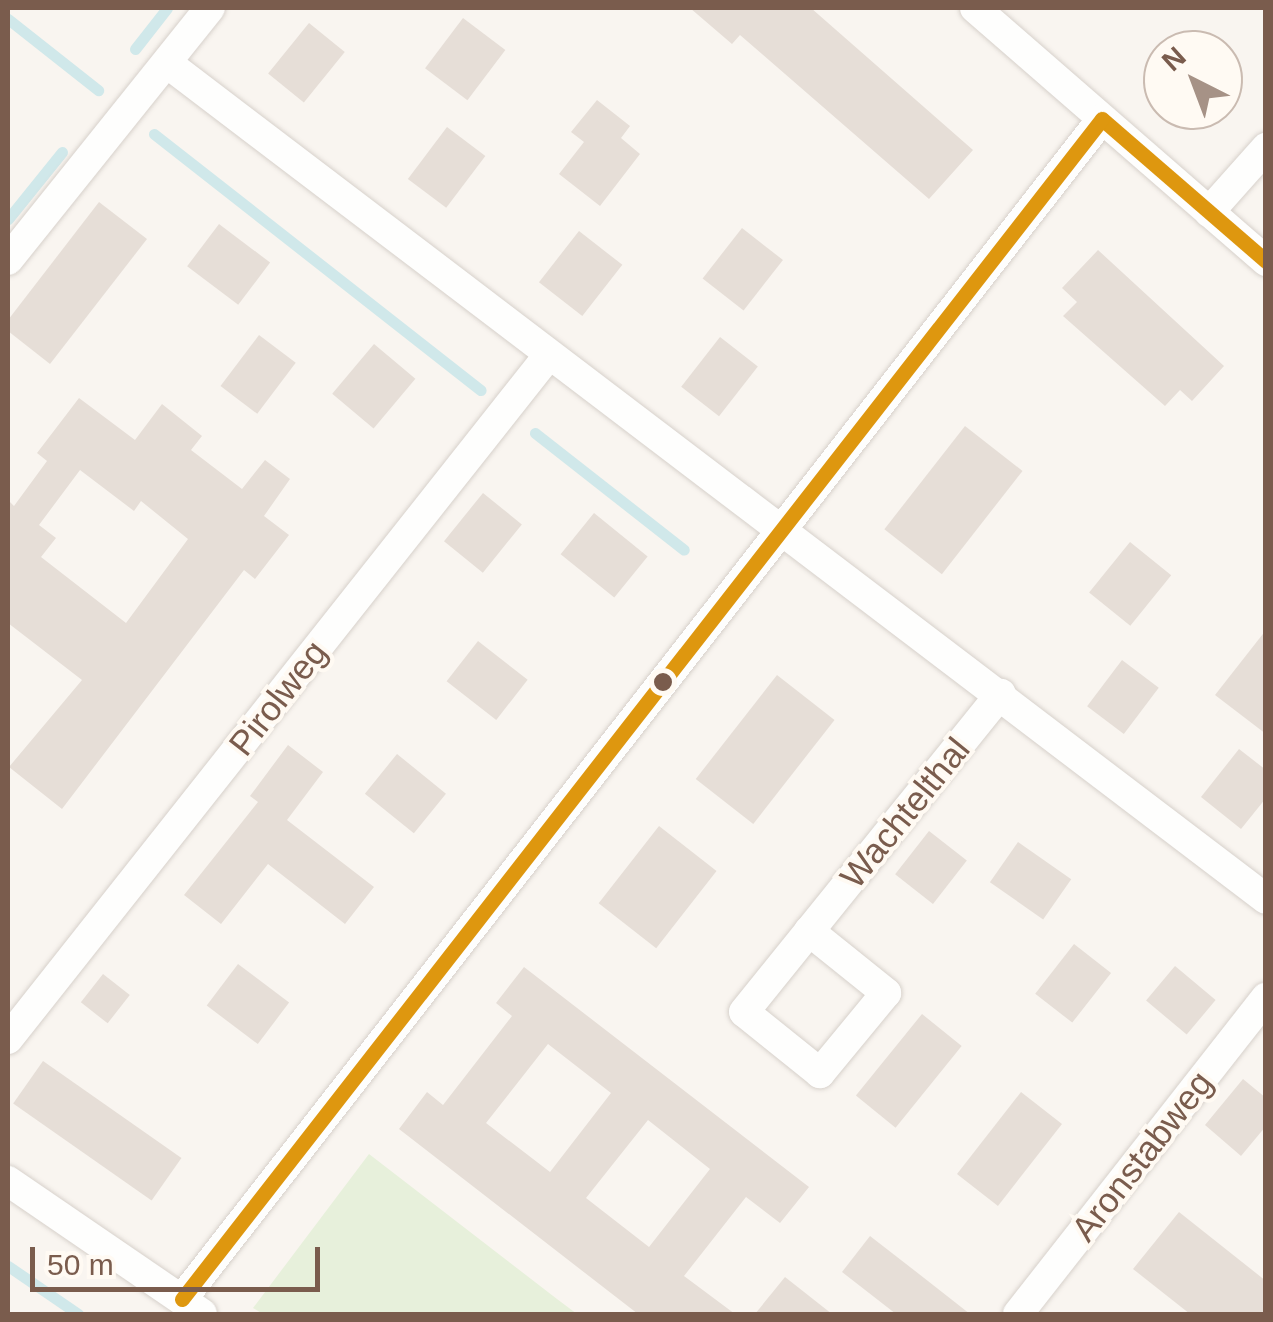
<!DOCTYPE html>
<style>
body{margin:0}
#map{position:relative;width:1273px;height:1322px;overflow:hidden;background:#f9f5f0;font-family:Arial,sans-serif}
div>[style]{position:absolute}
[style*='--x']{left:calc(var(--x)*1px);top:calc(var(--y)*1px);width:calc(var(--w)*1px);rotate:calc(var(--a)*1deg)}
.green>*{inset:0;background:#e7f0db}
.stream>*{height:11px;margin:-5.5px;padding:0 5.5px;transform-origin:5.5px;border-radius:5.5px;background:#d0e8ea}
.building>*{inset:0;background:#e6ded7;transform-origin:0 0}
.roads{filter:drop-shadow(0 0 2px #d7d1cb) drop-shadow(0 0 2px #d7d1cb)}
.street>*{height:30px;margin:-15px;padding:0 15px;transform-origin:15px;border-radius:15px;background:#fefefd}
.bus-1>*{height:15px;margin:-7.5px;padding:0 7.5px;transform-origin:7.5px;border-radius:7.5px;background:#de970f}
.dots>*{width:28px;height:28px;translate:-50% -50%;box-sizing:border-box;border:5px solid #fffaf3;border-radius:50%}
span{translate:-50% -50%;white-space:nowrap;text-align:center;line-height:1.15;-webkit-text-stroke:8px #fffaf3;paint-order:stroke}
.street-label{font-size:35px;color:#7a5c4d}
.frame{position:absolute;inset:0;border:10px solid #7a5c4d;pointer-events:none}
.north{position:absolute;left:1143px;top:30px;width:100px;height:100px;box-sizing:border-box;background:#fffaf3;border:2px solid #cabbb1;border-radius:50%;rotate:318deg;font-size:28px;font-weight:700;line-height:40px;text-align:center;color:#7a5c4d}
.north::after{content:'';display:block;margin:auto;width:35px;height:45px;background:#a69286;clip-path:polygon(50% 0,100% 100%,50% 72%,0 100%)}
.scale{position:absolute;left:30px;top:1247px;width:290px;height:45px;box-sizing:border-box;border:5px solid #7a5c4d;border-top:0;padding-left:12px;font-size:30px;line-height:35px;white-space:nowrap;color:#7a5c4d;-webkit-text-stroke:8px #fffaf3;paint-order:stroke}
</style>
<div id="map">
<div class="green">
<div style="clip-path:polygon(369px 1154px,557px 1299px,577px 1314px,263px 1314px,253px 1308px)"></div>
</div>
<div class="stream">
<div style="--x:8;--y:19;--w:115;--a:38.3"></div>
<div style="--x:135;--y:49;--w:52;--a:-52"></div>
<div style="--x:154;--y:134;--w:415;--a:38.1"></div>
<div style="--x:8;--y:219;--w:86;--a:-51.1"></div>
<div style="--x:535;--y:433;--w:189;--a:38.1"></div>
<div style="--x:8;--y:1266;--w:85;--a:34.4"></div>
</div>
<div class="building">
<div style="clip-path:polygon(690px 8px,811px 8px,973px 150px,929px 199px,740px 35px,732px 44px)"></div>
<div style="left:463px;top:18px;width:53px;height:63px;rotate:37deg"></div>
<div style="left:309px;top:23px;width:46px;height:65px;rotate:39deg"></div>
<div style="clip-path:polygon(597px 100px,630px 126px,621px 138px,640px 154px,600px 206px,559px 174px,584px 142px,571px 132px)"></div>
<div style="left:447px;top:127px;width:48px;height:65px;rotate:37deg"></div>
<div style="clip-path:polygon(99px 202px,147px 239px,50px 364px,8px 331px,8px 320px)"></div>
<div style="left:219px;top:224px;width:64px;height:53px;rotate:37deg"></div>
<div style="left:742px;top:228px;width:52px;height:64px;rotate:38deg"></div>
<div style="left:579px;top:231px;width:55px;height:65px;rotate:38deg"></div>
<div style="clip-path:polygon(1098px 250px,1224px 366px,1192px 401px,1180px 390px,1165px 406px,1063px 316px,1077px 302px,1062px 288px)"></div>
<div style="left:259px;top:335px;width:46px;height:64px;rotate:37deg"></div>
<div style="left:720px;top:337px;width:48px;height:63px;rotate:38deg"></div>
<div style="left:374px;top:344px;width:54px;height:65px;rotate:40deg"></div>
<div style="clip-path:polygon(evenodd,79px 398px,135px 440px,162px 404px,202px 436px,191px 450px,242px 489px,265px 460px,290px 479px,264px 516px,289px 535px,255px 579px,244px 570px,62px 809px,9px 767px,82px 680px,8px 623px,8px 500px,14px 506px,47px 461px,37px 453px,79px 398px,80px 470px,134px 511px,141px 501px,188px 539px,126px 623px,41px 557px,56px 538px,39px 525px,80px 470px)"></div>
<div style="left:965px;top:426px;width:73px;height:131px;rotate:38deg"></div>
<div style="left:483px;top:493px;width:50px;height:62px;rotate:39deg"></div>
<div style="left:594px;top:513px;width:69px;height:53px;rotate:39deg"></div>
<div style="left:1130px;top:542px;width:53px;height:65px;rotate:39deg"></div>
<div style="clip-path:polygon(1266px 630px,1266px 734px,1215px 695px)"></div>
<div style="left:478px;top:641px;width:63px;height:51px;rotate:38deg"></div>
<div style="left:1122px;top:660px;width:46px;height:58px;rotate:37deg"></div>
<div style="left:777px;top:675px;width:73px;height:132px;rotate:38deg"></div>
<div style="clip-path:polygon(288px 745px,323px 772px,287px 820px,374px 887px,345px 924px,268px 864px,221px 924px,184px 895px,258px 802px,250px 796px)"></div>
<div style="clip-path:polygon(1239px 749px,1266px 770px,1266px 798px,1241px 829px,1201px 797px)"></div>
<div style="left:397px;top:754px;width:63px;height:51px;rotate:39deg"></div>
<div style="left:659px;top:826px;width:73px;height:98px;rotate:38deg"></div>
<div style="left:929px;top:831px;width:48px;height:55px;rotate:38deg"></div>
<div style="left:1018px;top:842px;width:65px;height:49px;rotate:35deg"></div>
<div style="left:1074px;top:944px;width:47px;height:63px;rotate:38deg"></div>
<div style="left:238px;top:964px;width:64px;height:52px;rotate:37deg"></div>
<div style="left:1175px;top:966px;width:53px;height:45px;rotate:40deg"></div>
<div style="clip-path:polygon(evenodd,524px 967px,809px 1187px,780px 1223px,746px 1197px,684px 1276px,735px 1314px,638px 1314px,399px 1129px,427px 1092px,443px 1105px,512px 1016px,496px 1003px,524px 967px,548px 1044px,611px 1093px,550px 1172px,486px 1123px,548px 1044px,524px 967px,648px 1120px,710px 1169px,649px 1247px,586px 1198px,648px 1120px)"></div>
<div style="left:103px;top:974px;width:34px;height:36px;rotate:38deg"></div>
<div style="left:922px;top:1014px;width:51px;height:105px;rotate:39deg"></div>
<div style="left:43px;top:1061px;width:169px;height:52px;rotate:35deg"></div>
<div style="clip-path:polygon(1243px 1079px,1266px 1098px,1266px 1126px,1241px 1156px,1205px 1125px)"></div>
<div style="left:1021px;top:1092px;width:52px;height:104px;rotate:38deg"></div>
<div style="clip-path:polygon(1179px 1212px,1266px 1281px,1266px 1314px,1190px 1314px,1133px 1269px)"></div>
<div style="clip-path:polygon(870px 1236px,919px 1274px,970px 1314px,896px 1314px,842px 1272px)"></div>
<div style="clip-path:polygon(785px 1277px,832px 1314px,755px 1314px)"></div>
</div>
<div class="roads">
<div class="street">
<div style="--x:975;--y:8;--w:386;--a:41"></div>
<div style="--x:167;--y:63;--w:1381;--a:37.26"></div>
<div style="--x:1209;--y:212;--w:86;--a:-48.3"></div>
<div style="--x:8;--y:260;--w:323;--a:-51.3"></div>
<div style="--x:809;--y:931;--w:99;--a:38.8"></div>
<div style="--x:886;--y:993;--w:104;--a:129.5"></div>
<div style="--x:820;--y:1073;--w:97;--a:-141.2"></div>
<div style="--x:744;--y:1012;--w:409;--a:-51.1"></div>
<div style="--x:8;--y:1039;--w:871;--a:-51.67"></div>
<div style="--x:8;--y:1181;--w:235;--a:34.4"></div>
<div style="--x:182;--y:1299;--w:1496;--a:-52.06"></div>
<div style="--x:1018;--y:1314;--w:402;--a:-51.9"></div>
</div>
</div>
<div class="bus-1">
<div style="--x:1102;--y:119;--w:217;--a:40.9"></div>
<div style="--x:182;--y:1299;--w:1496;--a:-52.06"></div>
</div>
<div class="dots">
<div style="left:663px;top:682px;background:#7a5c4d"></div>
</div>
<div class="street-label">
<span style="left:278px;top:698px;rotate:-52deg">Pirolweg</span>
<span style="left:905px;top:813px;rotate:-51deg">Wachtelthal</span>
<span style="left:1142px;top:1156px;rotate:-52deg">Aronstabweg</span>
</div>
<div class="frame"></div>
<div class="north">N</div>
<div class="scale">50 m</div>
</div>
